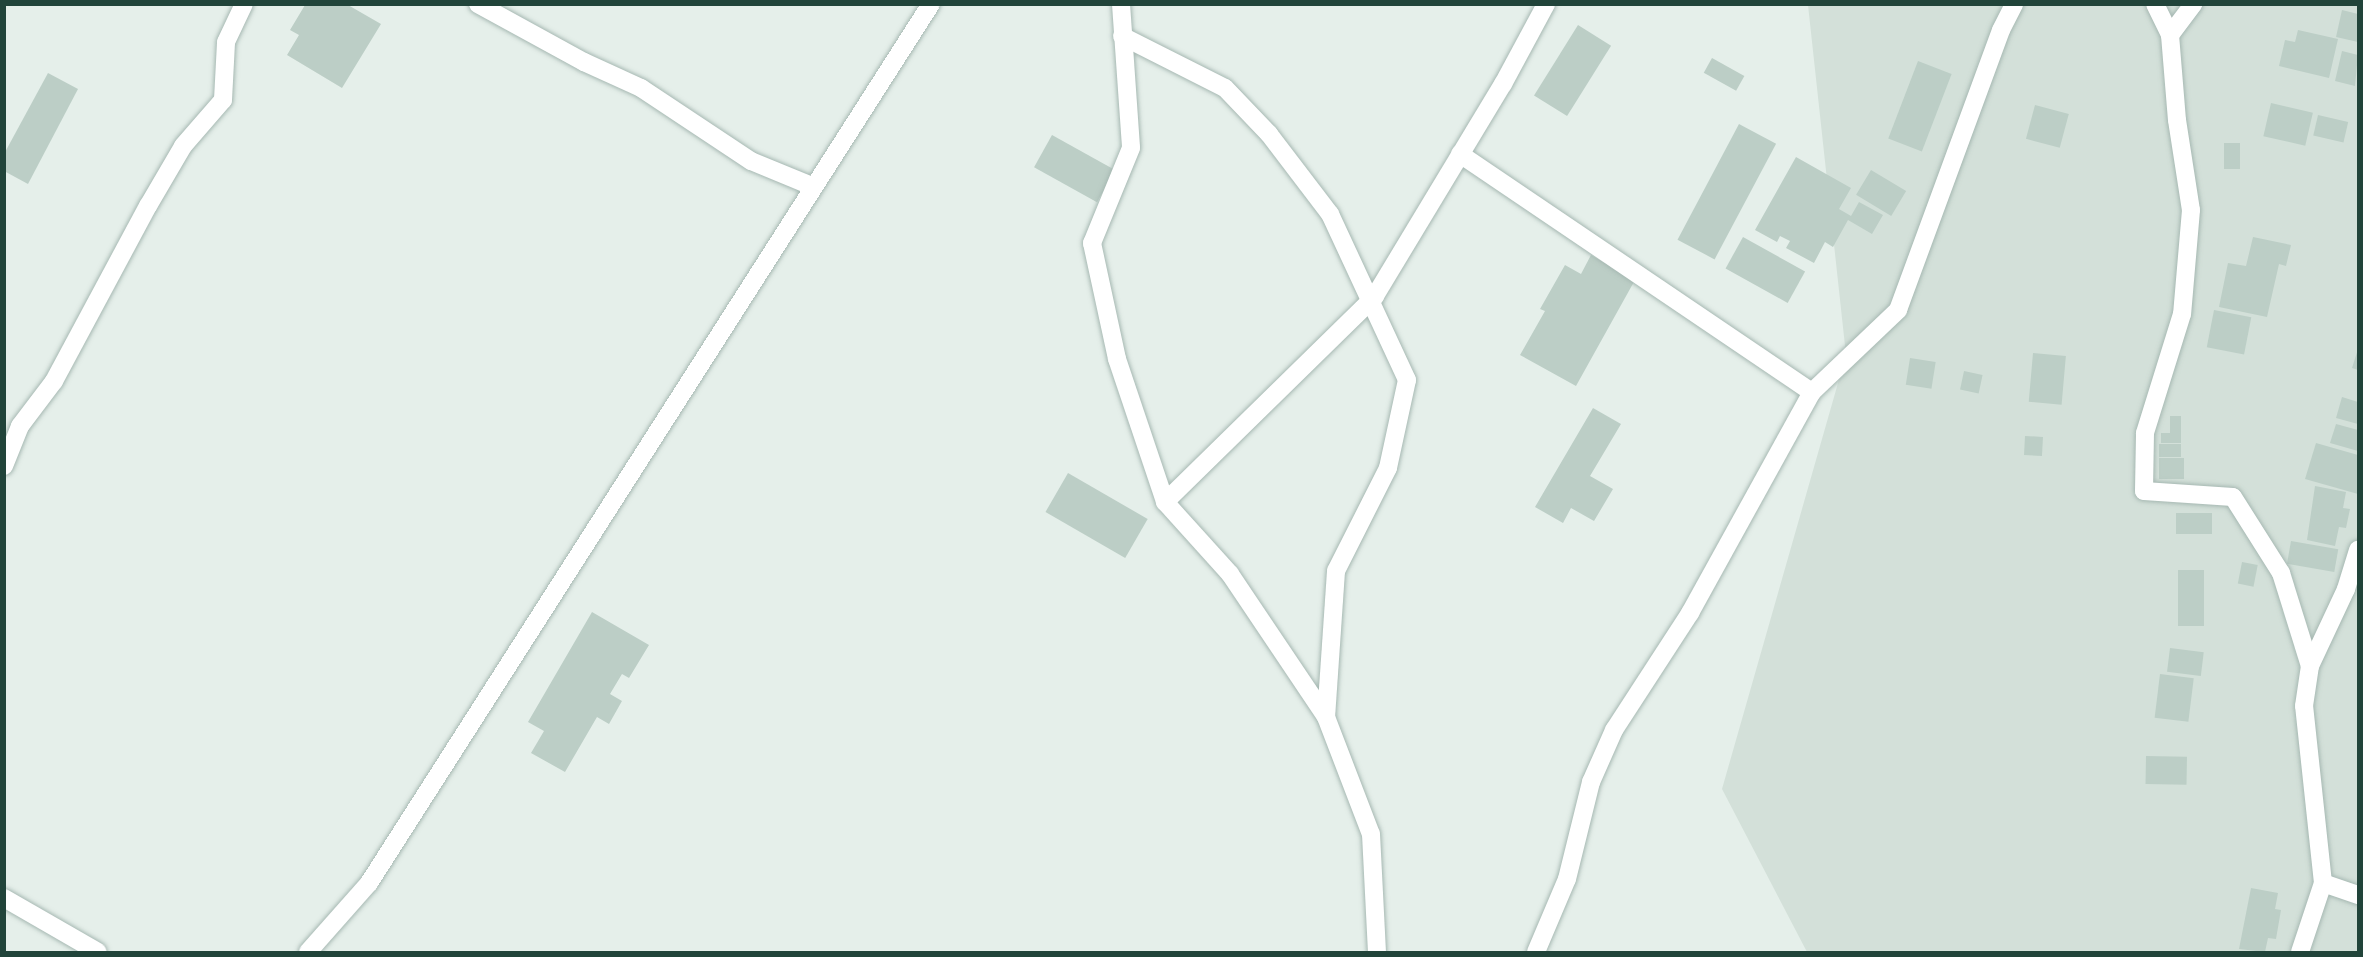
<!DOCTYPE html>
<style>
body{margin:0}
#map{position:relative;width:2363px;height:957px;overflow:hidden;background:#e5efea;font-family:Mulish,sans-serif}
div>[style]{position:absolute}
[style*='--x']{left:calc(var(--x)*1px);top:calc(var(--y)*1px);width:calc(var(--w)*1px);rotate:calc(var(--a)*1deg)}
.built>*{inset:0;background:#d3e0d9}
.building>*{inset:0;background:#bccec6;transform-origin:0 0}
.roads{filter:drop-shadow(0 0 2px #a6b8b2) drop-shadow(0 0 2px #a6b8b2)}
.street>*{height:18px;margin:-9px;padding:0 9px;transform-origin:9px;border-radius:9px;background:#fff}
span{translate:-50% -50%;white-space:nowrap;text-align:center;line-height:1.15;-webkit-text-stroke:4.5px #f6fbf8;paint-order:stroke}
.frame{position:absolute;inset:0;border:6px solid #21443a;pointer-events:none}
</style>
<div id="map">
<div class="built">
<div style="clip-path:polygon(1808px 5px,2358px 5px,2358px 952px,1807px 952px,1722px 789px,1846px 355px)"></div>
</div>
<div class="building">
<div style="clip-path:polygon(305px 5px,348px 5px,381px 24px,342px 88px,287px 55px,299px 35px,290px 30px)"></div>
<div style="clip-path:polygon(2342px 10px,2358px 14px,2358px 42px,2336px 37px)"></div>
<div style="left:1578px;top:25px;width:39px;height:83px;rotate:32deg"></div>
<div style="clip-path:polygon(2298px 30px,2338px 39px,2329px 78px,2279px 66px,2285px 40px,2295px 42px)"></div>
<div style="clip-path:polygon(2342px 51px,2358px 55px,2355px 86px,2335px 81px)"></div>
<div style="left:1712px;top:58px;width:37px;height:17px;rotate:29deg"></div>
<div style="left:1918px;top:61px;width:36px;height:83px;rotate:21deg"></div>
<div style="clip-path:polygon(48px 73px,78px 89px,28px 184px,4px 171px,4px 154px)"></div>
<div style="left:2271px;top:103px;width:43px;height:34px;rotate:13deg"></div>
<div style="left:2035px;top:105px;width:35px;height:35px;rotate:15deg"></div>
<div style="left:2318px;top:115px;width:31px;height:21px;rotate:13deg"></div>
<div style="left:1739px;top:124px;width:42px;height:131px;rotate:28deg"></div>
<div style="left:1052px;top:135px;width:72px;height:37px;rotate:29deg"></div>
<div style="left:2224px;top:143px;width:16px;height:26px"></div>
<div style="clip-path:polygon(1796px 157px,1851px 188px,1839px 209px,1851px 216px,1859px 202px,1883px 215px,1872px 234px,1848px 220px,1833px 247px,1825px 242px,1814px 263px,1786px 248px,1790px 241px,1780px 236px,1777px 242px,1755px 230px)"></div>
<div style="left:1871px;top:170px;width:41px;height:29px;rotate:31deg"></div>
<div style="left:1743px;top:237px;width:71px;height:36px;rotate:29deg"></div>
<div style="clip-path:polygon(2253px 237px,2291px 245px,2286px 266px,2279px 264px,2267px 317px,2219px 307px,2228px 263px,2246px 266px)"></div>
<div style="clip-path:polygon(1591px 255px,1635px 280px,1576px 386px,1520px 355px,1545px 311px,1540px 309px,1565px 265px,1581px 274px)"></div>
<div style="left:2214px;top:310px;width:38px;height:38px;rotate:11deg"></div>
<div style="clip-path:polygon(2358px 349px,2358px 370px,2352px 368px)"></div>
<div style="left:2033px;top:353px;width:33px;height:49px;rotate:5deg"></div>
<div style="left:1910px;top:358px;width:26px;height:27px;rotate:9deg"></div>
<div style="left:1964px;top:371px;width:19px;height:19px;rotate:12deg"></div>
<div style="clip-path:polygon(2342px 397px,2358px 402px,2358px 424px,2336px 418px)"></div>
<div style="clip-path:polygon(1593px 408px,1621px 424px,1590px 476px,1613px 489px,1594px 521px,1571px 508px,1563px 523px,1535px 507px)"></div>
<div style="clip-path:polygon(2170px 416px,2181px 416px,2181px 443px,2161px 443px,2161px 433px,2170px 433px)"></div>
<div style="clip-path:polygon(2336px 424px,2358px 430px,2358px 451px,2330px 443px)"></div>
<div style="left:2025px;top:436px;width:18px;height:19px;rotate:3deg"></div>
<div style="clip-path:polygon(2316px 443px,2358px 455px,2358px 494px,2305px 479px)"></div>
<div style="left:2159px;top:444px;width:22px;height:13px"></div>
<div style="left:2159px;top:458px;width:25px;height:21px"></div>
<div style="left:1068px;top:473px;width:92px;height:45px;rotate:30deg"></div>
<div style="clip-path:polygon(2315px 486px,2346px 492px,2343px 508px,2350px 509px,2346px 528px,2339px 527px,2335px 546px,2307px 540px)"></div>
<div style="left:2176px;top:513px;width:36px;height:21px"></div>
<div style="left:2291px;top:541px;width:48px;height:23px;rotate:10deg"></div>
<div style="left:2242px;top:562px;width:16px;height:22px;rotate:11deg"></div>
<div style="left:2178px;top:570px;width:26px;height:56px"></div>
<div style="clip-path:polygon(592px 612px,649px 645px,629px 678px,622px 674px,610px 694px,622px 701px,609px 724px,597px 717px,565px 772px,531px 753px,544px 731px,528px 722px)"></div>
<div style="left:2170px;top:648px;width:34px;height:24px;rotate:7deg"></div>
<div style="left:2160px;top:674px;width:34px;height:44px;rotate:7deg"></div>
<div style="left:2146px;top:756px;width:41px;height:28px;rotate:1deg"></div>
<div style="clip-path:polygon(2251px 888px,2278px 893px,2275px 909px,2281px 910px,2276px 939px,2268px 938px,2265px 952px,2239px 949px)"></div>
</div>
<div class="roads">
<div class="street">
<div style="--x:478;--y:4;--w:121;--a:28.7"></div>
<div style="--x:584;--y:62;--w:63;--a:24.5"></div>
<div style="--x:641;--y:88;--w:132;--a:33.6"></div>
<div style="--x:751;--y:161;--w:68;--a:22.4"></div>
<div style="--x:1121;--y:4;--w:144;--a:86"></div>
<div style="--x:1131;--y:148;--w:103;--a:112.3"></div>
<div style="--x:1092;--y:243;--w:119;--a:77.8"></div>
<div style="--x:1117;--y:359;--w:151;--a:71.4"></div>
<div style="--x:1165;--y:502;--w:97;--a:47.9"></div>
<div style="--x:1230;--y:574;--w:172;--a:56.1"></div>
<div style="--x:1326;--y:717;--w:125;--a:69"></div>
<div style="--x:1371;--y:834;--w:118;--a:87.1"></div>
<div style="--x:2155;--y:4;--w:34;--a:64"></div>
<div style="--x:2170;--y:35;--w:85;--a:85.3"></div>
<div style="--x:2177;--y:120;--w:91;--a:81.2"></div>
<div style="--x:2191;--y:210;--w:104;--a:94.9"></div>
<div style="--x:2182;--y:314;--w:125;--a:107.3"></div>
<div style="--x:2145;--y:433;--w:58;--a:91"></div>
<div style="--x:2144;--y:491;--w:89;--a:3.9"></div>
<div style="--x:2233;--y:497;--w:90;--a:57.7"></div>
<div style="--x:2281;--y:573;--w:97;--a:72.7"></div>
<div style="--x:2170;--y:35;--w:39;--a:-53"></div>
<div style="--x:1122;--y:36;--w:115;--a:26.8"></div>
<div style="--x:1225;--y:88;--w:64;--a:46.3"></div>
<div style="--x:1269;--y:134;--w:101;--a:52.7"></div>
<div style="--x:1330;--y:214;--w:183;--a:65.1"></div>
<div style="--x:1407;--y:380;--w:90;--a:102.2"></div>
<div style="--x:1388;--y:468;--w:115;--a:116.8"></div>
<div style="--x:1336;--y:571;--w:146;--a:93.9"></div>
<div style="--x:1460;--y:154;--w:425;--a:34.1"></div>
<div style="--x:4;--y:466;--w:43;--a:-68.2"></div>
<div style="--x:20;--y:426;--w:56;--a:-52.9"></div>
<div style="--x:54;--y:381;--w:199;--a:-61.8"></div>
<div style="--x:148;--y:206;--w:69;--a:-59.7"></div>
<div style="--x:183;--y:146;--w:61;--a:-49"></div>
<div style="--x:223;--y:100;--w:58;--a:-87"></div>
<div style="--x:226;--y:42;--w:42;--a:-64.7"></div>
<div style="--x:1165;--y:502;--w:294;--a:-44.4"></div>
<div style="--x:1375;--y:296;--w:248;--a:-58.9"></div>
<div style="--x:1503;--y:84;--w:91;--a:-61.7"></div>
<div style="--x:2323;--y:883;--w:37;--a:19"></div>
<div style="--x:4;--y:898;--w:108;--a:29.9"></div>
<div style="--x:308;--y:952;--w:92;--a:-48.5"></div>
<div style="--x:369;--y:883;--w:1043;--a:-57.41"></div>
<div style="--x:1536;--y:952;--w:79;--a:-67"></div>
<div style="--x:1567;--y:879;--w:100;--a:-76.1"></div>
<div style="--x:1591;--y:782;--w:57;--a:-66.1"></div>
<div style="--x:1614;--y:730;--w:140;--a:-57"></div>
<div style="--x:1690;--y:613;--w:252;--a:-61.1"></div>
<div style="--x:1812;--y:392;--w:119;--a:-43.6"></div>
<div style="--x:1898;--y:310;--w:298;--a:-69.8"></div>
<div style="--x:2001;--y:30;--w:29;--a:-63"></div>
<div style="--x:2300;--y:952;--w:73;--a:-71.6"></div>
<div style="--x:2323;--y:883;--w:178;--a:-96.1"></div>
<div style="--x:2304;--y:706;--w:40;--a:-81.5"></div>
<div style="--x:2310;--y:666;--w:85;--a:-64.9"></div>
<div style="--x:2346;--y:589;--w:41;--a:-72.9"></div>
</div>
</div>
<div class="frame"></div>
</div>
